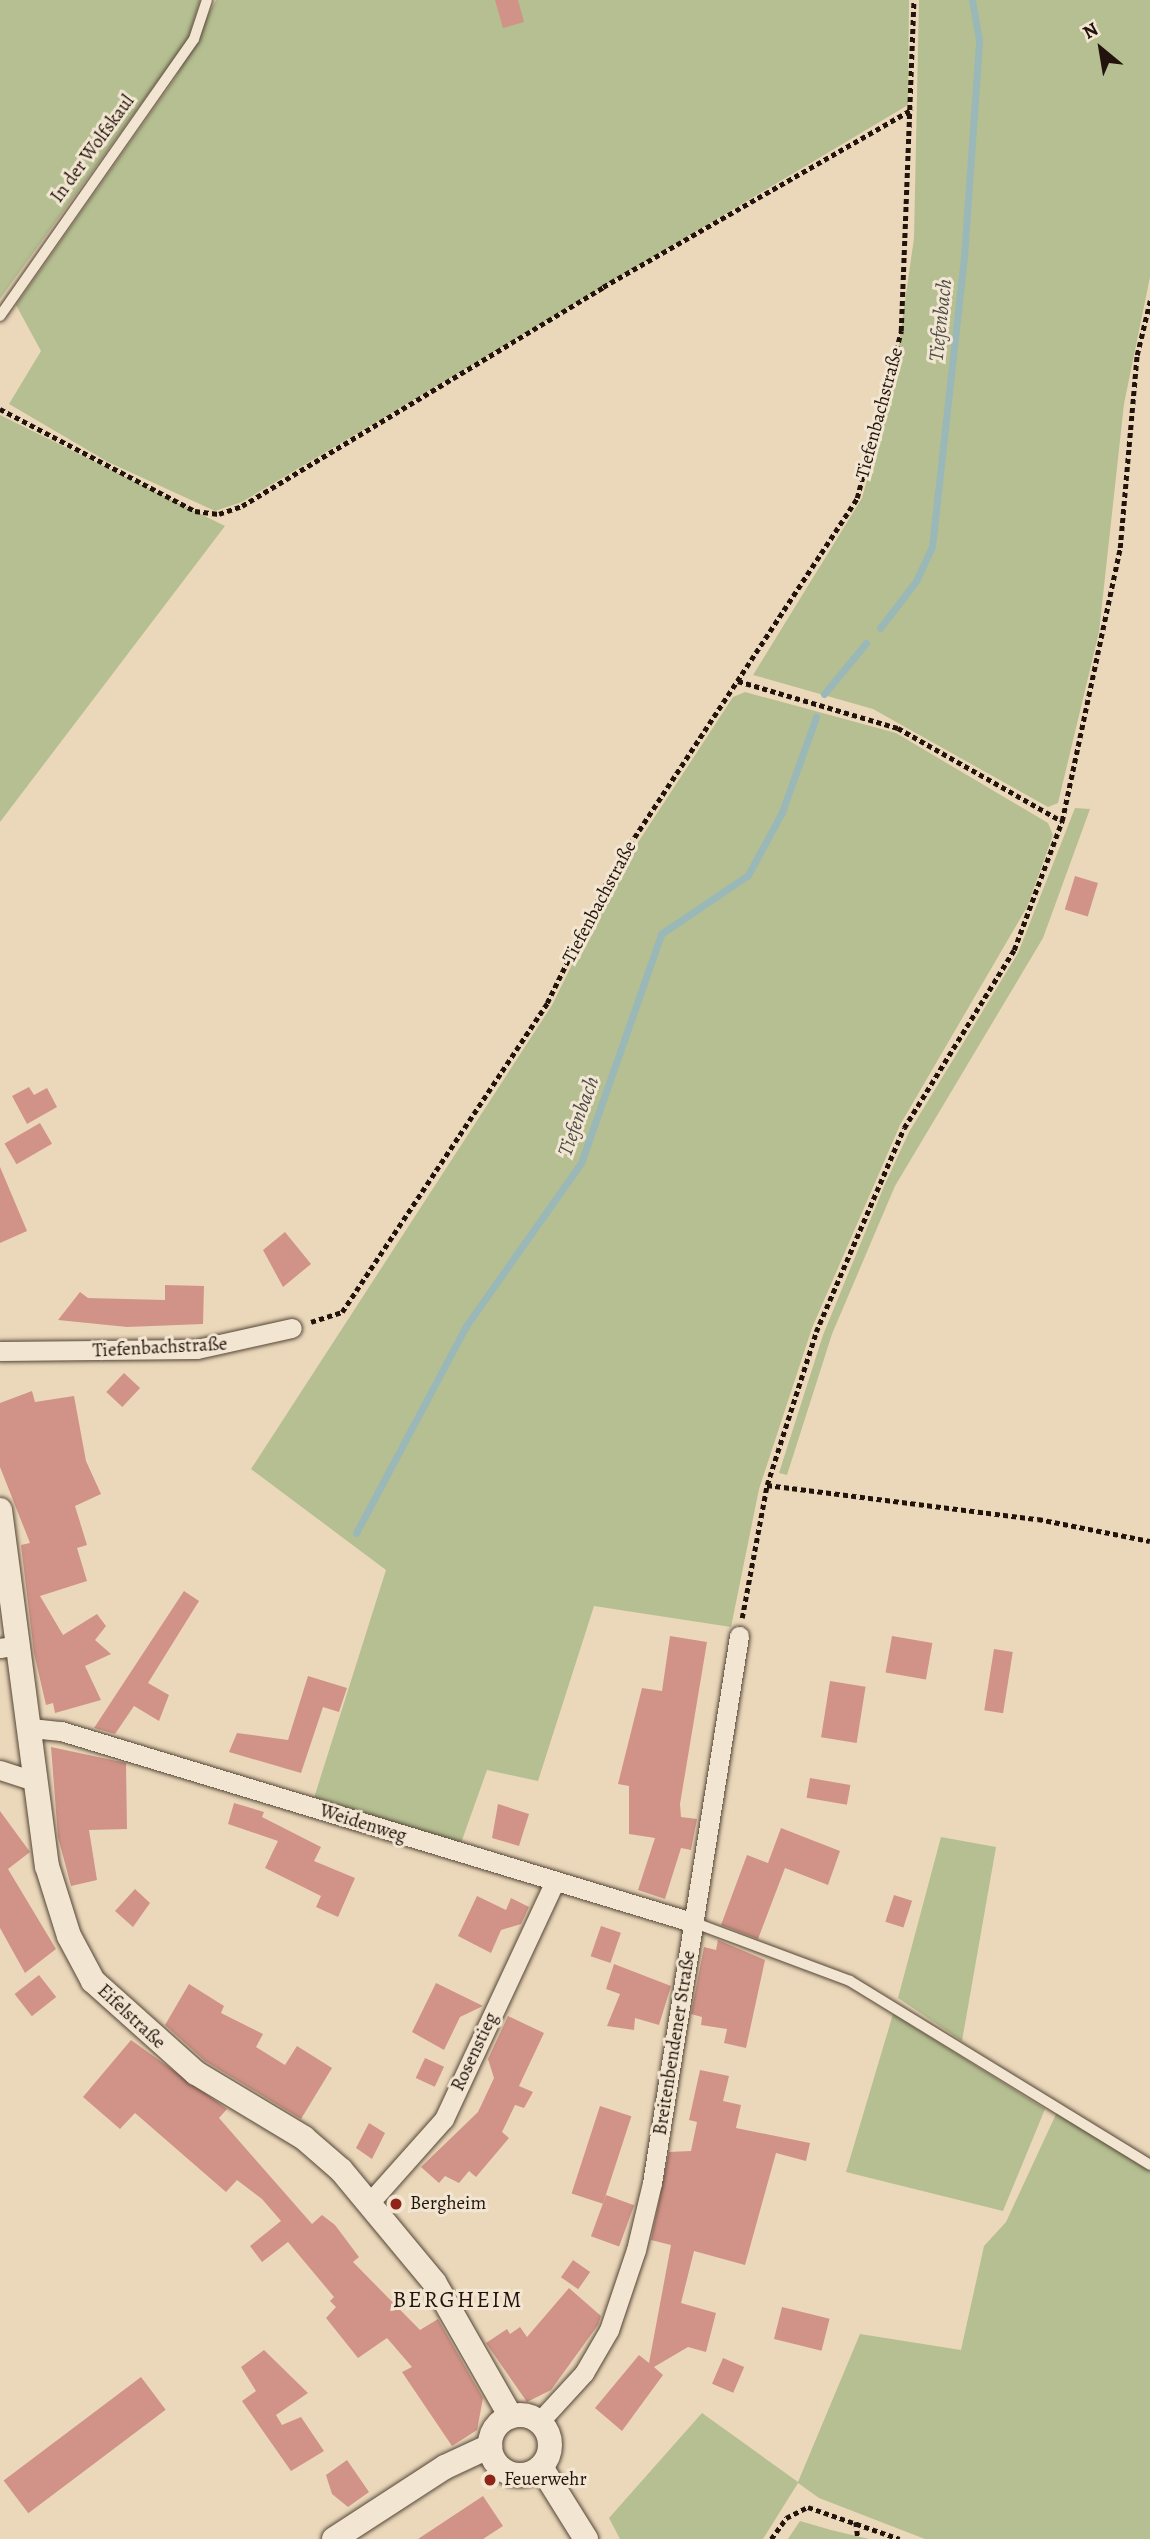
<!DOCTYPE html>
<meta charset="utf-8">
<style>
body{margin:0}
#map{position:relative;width:1150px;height:2539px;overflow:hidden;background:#ebd8ba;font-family:Alegreya,serif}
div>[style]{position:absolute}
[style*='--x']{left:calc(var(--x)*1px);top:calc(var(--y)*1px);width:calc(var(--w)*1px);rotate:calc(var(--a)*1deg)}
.green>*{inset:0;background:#b5bf91}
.stream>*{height:7px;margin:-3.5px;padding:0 3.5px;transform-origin:3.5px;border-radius:3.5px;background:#9bb8b8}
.building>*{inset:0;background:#d19387;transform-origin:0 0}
.path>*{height:4.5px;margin-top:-2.25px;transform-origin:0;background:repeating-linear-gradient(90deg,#22140c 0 5px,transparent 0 8.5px)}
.roads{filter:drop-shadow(0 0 2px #544538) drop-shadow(0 0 2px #544538)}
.service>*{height:10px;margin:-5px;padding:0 5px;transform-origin:5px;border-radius:5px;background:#f2e6d2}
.minor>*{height:19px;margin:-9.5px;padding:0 9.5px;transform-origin:9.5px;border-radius:9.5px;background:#f2e6d2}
.tertiary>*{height:24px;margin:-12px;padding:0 12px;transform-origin:12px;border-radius:12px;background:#f2e6d2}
.tertiary>.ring{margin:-12px;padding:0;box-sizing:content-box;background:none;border:24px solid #f2e6d2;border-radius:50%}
.dots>*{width:19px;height:19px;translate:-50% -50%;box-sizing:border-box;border:4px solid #f2e6d2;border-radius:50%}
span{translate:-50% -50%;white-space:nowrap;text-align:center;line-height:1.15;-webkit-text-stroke:6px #f2e6d2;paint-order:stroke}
.street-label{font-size:19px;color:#22140c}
.poi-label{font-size:19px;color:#22140c}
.left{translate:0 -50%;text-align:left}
.water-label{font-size:21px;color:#4c4d48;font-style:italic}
.quarter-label{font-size:23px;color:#22140c;letter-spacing:2px}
.north{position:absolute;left:1066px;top:14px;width:70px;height:70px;-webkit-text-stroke:5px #f2e6d2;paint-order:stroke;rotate:330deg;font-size:19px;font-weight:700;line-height:28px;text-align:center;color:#22140c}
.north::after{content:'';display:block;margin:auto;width:24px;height:32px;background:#22140c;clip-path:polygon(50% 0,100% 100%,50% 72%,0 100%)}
</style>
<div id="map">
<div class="green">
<div style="clip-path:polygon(0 0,200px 0,188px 39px,0 299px)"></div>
<div style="clip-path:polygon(216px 0,909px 0,908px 105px,242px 502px,215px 511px,108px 462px,9px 404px,41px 351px,16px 305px,176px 77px)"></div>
<div style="clip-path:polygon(919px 0,1150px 0,1150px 277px,1124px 404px,1099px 632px,1058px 803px,1048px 807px,873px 709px,753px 675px,862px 498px,893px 386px,914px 238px)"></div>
<div style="clip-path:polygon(0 415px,225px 526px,0 822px)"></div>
<div style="clip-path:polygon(745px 692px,896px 733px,1048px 823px,1053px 835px,1027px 907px,900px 1125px,812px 1328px,759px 1489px,731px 1627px,594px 1606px,538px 1781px,487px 1770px,461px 1843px,314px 1798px,386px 1570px,251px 1469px,552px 1005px,616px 876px,733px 697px)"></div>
<div style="clip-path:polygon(1075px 808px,1090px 809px,1043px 938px,895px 1186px,832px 1334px,787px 1475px,779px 1473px,823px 1335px,885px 1184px,909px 1132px,1018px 953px)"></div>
<div style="clip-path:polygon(941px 1837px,996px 1847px,962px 2041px,898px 1998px)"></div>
<div style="clip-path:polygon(893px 2014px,1045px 2109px,1003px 2211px,846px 2172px)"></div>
<div style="clip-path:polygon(1057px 2112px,1150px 2171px,1150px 2539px,925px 2539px,819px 2498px,798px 2483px,763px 2539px,620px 2539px,609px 2518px,702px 2413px,798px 2482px,860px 2334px,961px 2350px,984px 2246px,1006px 2222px)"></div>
<div style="clip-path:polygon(800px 2521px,831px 2530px,869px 2539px,788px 2539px)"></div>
</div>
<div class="stream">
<div style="--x:880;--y:628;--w:59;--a:-52.5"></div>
<div style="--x:916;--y:581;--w:38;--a:-65"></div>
<div style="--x:932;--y:547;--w:292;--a:-83.7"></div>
<div style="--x:964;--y:257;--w:218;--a:-86"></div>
<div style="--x:979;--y:40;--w:41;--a:-99.9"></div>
<div style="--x:824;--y:694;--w:66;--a:-50.5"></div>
<div style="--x:356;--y:1533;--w:234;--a:-62"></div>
<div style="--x:466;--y:1326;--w:199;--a:-54.8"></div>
<div style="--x:581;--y:1163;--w:243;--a:-70.7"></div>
<div style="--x:661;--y:934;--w:105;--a:-34.1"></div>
<div style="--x:748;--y:875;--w:72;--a:-61.6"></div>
<div style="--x:782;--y:812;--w:101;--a:-70.3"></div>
</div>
<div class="building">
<div style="clip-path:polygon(495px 0,518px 0,524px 22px,503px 28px)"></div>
<div style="left:1075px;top:876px;width:24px;height:35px;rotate:17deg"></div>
<div style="clip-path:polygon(29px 1087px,34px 1095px,47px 1088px,57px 1107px,27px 1124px,12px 1096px)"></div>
<div style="left:40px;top:1123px;width:24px;height:41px;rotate:60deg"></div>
<div style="clip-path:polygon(0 1167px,27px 1231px,0 1243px)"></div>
<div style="clip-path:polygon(285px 1232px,311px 1264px,283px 1287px,263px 1250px)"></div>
<div style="clip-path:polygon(165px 1285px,204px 1286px,203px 1324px,127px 1327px,58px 1320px,80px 1292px,88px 1298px,165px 1300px)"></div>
<div style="left:124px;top:1373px;width:22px;height:26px;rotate:43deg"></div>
<div style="clip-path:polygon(32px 1391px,35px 1402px,74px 1396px,86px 1461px,101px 1494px,75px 1506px,87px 1545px,77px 1548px,87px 1581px,40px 1596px,63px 1635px,97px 1614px,106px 1626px,95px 1640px,111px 1654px,85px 1666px,101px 1700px,55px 1713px,53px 1703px,46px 1705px,34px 1653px,21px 1545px,30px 1543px,0 1467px,0 1403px)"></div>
<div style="clip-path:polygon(184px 1591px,199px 1601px,148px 1683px,169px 1695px,159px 1721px,134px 1706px,115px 1734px,94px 1728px)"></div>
<div style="clip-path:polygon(670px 1636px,707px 1642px,680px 1804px,681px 1817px,697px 1819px,691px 1850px,681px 1848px,665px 1899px,638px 1890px,655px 1838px,629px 1834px,629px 1786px,618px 1784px,642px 1688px,662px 1691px)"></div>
<div style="left:892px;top:1636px;width:41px;height:37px;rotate:10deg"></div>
<div style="left:994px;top:1649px;width:19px;height:62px;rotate:9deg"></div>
<div style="clip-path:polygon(308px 1676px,347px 1688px,339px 1712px,323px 1707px,301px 1773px,229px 1752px,237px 1733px,288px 1740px)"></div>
<div style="left:830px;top:1681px;width:36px;height:57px;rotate:9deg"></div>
<div style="clip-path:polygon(51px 1747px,126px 1763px,127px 1829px,89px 1830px,97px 1880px,71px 1886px,58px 1837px)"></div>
<div style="left:810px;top:1778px;width:41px;height:20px;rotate:10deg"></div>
<div style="clip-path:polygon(234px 1803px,264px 1812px,262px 1817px,321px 1847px,314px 1861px,355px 1878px,338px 1917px,316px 1907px,321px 1896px,265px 1868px,278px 1841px,228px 1824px)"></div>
<div style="clip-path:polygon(498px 1804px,529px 1814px,519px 1846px,492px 1838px)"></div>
<div style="clip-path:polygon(0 1811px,30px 1852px,8px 1869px,56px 1949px,25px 1973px,0 1928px)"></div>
<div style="clip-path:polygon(781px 1828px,840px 1851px,828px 1885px,785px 1868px,758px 1939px,721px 1925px,747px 1855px,768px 1863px)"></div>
<div style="clip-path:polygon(135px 1889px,150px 1903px,133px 1927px,115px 1911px)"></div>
<div style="left:894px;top:1895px;width:19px;height:28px;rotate:18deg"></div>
<div style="clip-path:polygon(477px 1896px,506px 1910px,511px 1898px,529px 1907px,521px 1924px,501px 1930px,491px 1953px,458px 1936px)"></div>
<div style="left:601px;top:1926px;width:21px;height:32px;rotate:19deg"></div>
<div style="clip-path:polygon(718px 1940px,765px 1960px,746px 2048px,724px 2043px,727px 2029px,701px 2025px,702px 2017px,691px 2014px,704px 1947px,716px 1950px)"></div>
<div style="clip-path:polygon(614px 1964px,671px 1986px,659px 2025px,635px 2018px,634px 2030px,607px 2026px,620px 1994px,606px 1989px)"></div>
<div style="left:39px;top:1975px;width:28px;height:31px;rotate:52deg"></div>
<div style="clip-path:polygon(436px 1983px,483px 2006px,460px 2017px,444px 2050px,412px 2032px)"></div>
<div style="clip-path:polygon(189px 1984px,224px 2006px,221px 2013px,263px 2034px,256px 2047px,285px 2065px,297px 2046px,332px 2068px,301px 2119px,205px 2061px,165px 2025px)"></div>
<div style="clip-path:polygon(508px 2016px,544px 2033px,519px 2086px,533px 2092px,524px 2108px,515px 2105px,502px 2132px,509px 2138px,476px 2177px,469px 2171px,459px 2183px,445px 2176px,439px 2183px,421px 2167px,478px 2112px,494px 2078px,488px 2059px)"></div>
<div style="clip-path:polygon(131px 2040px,227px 2109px,219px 2118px,312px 2224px,322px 2215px,335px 2225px,359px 2257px,353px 2262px,420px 2330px,438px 2319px,483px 2398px,477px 2430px,452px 2446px,402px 2372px,412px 2367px,387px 2338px,358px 2358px,326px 2318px,336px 2307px,330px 2301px,334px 2297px,288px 2242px,262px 2262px,250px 2246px,281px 2221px,262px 2199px,237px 2180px,226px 2192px,135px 2113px,120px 2129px,83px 2097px)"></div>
<div style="left:425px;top:2058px;width:21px;height:22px;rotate:25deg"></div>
<div style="clip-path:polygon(700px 2070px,729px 2076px,723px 2101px,741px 2105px,736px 2128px,810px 2143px,806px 2161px,776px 2153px,745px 2265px,694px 2251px,681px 2303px,716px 2313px,706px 2352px,688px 2347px,654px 2367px,663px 2375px,622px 2431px,595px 2408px,639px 2355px,649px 2363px,671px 2245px,651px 2240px,669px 2152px,691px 2151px,697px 2122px,689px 2120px)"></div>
<div style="left:600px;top:2106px;width:33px;height:92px;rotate:18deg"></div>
<div style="clip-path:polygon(369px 2123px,385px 2133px,372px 2159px,356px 2148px)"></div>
<div style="left:606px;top:2195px;width:30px;height:44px;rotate:20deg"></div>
<div style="left:573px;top:2260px;width:21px;height:21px;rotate:35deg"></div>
<div style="clip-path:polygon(569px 2288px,601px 2316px,598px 2325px,551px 2390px,527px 2402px,486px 2343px,507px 2329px,510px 2334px,520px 2327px,527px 2337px)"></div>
<div style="left:782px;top:2307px;width:49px;height:33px;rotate:14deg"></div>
<div style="clip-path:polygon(264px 2350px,308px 2393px,276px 2415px,282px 2425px,301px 2417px,324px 2451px,291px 2471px,242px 2401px,256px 2391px,241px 2367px)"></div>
<div style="left:723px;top:2358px;width:23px;height:28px;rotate:23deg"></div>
<div style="left:141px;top:2377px;width:41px;height:172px;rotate:53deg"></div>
<div style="clip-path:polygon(347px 2460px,369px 2492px,348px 2507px,332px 2494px,326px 2475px)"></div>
<div style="clip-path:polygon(483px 2496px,503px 2526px,483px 2539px,418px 2539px)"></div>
</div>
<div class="path">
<div style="--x:0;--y:409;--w:220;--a:27.6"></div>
<div style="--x:195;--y:511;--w:24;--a:7"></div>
<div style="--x:219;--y:514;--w:24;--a:-19"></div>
<div style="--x:242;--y:506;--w:422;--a:-31.2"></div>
<div style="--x:603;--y:287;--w:357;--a:-29.9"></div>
<div style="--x:738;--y:681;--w:167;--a:16.4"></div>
<div style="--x:898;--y:728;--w:189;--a:29.6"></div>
<div style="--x:311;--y:1322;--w:33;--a:-18"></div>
<div style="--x:342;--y:1312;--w:371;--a:-56.4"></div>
<div style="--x:547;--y:1003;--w:145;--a:-63.8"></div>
<div style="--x:611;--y:873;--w:448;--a:-56.7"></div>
<div style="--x:857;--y:498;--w:173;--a:-75.2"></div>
<div style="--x:901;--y:331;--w:331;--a:-87.8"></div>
<div style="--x:767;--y:1485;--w:273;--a:7.2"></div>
<div style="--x:1038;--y:1519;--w:114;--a:11.1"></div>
<div style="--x:742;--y:1618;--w:135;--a:-79.4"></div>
<div style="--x:767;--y:1485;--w:161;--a:-72.2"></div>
<div style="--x:816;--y:1332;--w:222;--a:-66.7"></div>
<div style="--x:904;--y:1128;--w:209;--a:-58.3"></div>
<div style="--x:1014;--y:950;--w:138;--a:-69.6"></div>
<div style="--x:1062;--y:821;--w:279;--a:-78"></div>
<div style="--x:1120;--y:548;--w:194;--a:-85"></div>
<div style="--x:1137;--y:355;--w:56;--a:-76.5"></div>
<div style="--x:856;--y:2522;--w:17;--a:83"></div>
<div style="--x:771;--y:2539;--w:26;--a:-54"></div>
<div style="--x:786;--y:2518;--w:25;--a:-27"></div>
<div style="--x:808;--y:2507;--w:97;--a:19.2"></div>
</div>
<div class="roads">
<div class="service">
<div style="--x:0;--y:316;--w:338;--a:-55"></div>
<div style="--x:194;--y:39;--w:41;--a:-71.6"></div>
<div style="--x:695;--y:1923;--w:165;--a:20.5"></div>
<div style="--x:850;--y:1981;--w:352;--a:31.5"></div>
</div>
<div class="minor">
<div style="--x:0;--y:1351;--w:197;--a:-0.6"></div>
<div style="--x:197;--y:1349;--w:97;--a:-12.5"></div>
<div style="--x:0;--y:1648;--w:18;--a:-9"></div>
<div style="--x:31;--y:1728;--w:30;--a:6"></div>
<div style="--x:61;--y:1731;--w:662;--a:16.85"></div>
<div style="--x:0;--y:1770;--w:39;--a:18"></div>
<div style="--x:370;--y:2202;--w:111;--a:-48.3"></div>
<div style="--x:444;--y:2119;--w:260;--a:-65"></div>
<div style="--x:539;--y:2422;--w:67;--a:-47.4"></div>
<div style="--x:584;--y:2373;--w:50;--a:-59.8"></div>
<div style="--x:609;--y:2330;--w:84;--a:-71.4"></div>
<div style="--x:636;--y:2250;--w:69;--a:-76.6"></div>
<div style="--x:652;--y:2183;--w:554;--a:-80.96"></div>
</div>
<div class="tertiary">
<div style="--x:0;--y:1510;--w:359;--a:82.5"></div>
<div style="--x:47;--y:1866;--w:73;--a:72.6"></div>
<div style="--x:69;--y:1936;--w:51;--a:61.9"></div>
<div style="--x:93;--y:1981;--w:138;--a:41.8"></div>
<div style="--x:196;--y:2073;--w:126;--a:31"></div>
<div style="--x:304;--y:2138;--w:49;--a:40.9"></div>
<div style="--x:341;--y:2170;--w:146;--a:50.3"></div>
<div style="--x:434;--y:2282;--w:155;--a:60.3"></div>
<div class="ring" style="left:490px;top:2415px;width:36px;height:36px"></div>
<div style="--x:541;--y:2467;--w:85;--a:58"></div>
<div style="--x:334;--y:2539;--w:132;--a:-33"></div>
<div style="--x:445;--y:2467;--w:50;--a:-25"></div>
</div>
</div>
<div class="dots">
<div style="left:396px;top:2204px;background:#8f2418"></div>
<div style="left:490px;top:2480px;background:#8f2418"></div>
</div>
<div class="street-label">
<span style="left:93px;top:149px;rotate:-54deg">In der Wolfskaul</span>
<span style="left:880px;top:413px;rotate:-75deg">Tiefenbachstraße</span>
<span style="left:600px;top:902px;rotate:-62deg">Tiefenbachstraße</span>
<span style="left:160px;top:1348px;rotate:-3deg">Tiefenbachstraße</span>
<span style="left:363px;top:1824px;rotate:17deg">Weidenweg</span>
<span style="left:131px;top:2017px;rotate:43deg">Eifelstraße</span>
<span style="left:675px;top:2043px;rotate:-81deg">Breitenbendener Straße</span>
<span style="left:475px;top:2052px;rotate:-65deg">Rosenstieg</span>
</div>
<div class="poi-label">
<span class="left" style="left:410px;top:2204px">Bergheim</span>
<span class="left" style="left:504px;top:2480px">Feuerwehr</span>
</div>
<div class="water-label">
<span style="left:940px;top:320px;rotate:-84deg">Tiefenbach</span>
<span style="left:578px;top:1116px;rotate:-70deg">Tiefenbach</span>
</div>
<div class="quarter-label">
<span style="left:458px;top:2300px">BERGHEIM</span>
</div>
<div class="north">N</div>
</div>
